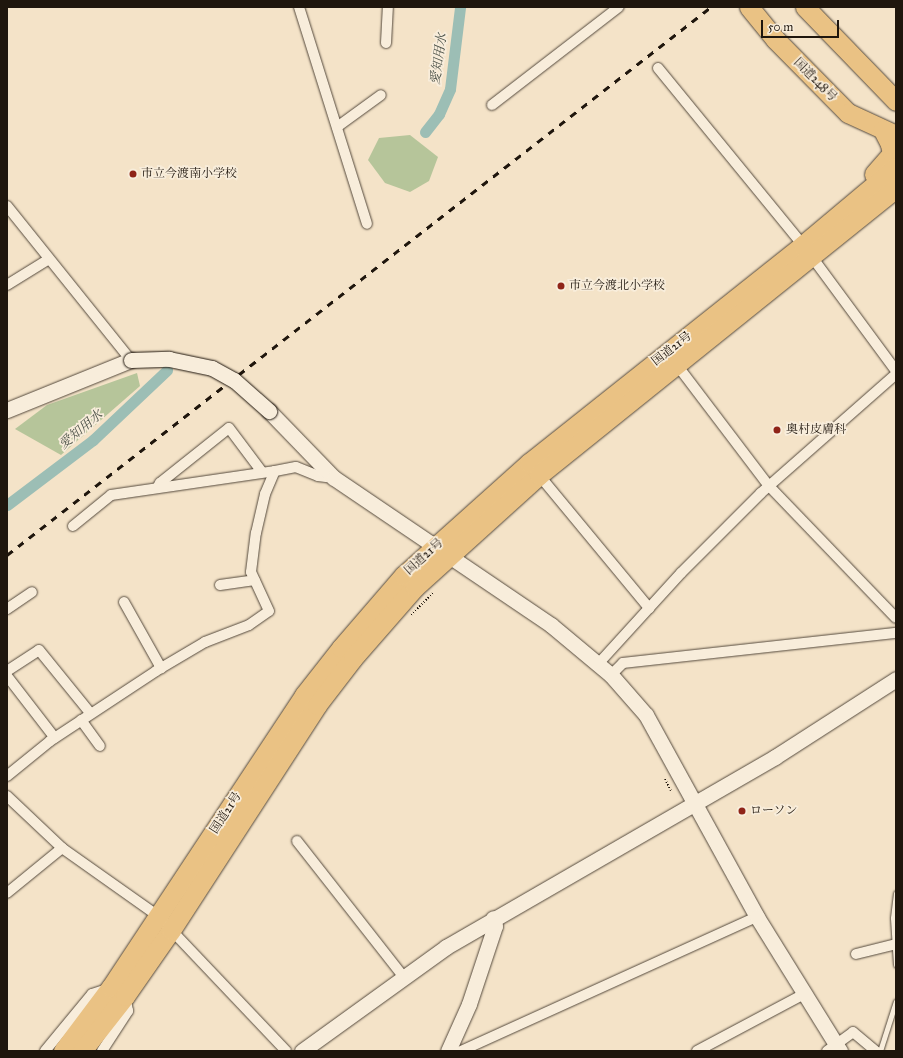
<!DOCTYPE html>
<meta charset="utf-8">
<style>
body{margin:0}
#map{position:relative;width:903px;height:1058px;overflow:hidden;background:#f4e3c8;font-family:"IM FELL Great Primer","Noto Serif JP",serif}
div>[style]{position:absolute}
[style*='--x']{left:calc(var(--x)*1px);top:calc(var(--y)*1px);width:calc(var(--w)*1px);rotate:calc(var(--a)*1deg)}
.green>*{inset:0;background:#b6c59a}
.canal>*{height:11px;margin:-5.5px;padding:0 5.5px;transform-origin:5.5px;border-radius:5.5px;background:#9cbeb5}
.path>*{height:2px;margin-top:-1px;transform-origin:0;background:repeating-linear-gradient(90deg,#1f160d 0 1px,transparent 0 3px)}
.roads{filter:drop-shadow(0 0 1px #54493c) drop-shadow(0 0 1px #54493c)}
.lane>*{height:5px;margin:-2.5px;padding:0 2.5px;transform-origin:2.5px;border-radius:2.5px;background:#f8eddb}
.street>*{height:10px;margin:-5px;padding:0 5px;transform-origin:5px;border-radius:5px;background:#f8eddb}
.secondary>*{height:15px;margin:-7.5px;padding:0 7.5px;transform-origin:7.5px;border-radius:7.5px;background:#f8eddb}
.highway>*{height:19px;margin:-9.5px;padding:0 9.5px;transform-origin:9.5px;border-radius:9.5px;background:#eac284}
.rail>*{height:3px;margin-top:-1.5px;transform-origin:0;background:repeating-linear-gradient(90deg,#1f160d 0 7px,transparent 0 14px)}
.bridges{filter:drop-shadow(0 0 1px #1f160d) drop-shadow(0 0 1px #1f160d)}
.secondary-bridge>*{height:15px;margin:-7.5px;padding:0 7.5px;transform-origin:7.5px;border-radius:7.5px;background:#f8eddb}
.dots>*{width:11px;height:11px;translate:-50% -50%;box-sizing:border-box;border:2px solid #f8eddb;border-radius:50%}
span{translate:-50% -50%;white-space:nowrap;text-align:center;line-height:1.15;-webkit-text-stroke:3.5px #f8eddb;paint-order:stroke}
.street-label{font-size:12px;color:#1f160d}
.poi-label{font-size:12px;color:#1f160d}
.left{translate:0 -50%;text-align:left}
.water-label{font-size:13px;color:#4b5148;font-style:italic}
.frame{position:absolute;inset:0;border:8px solid #1f160d;pointer-events:none}
.scale{position:absolute;left:761px;top:20px;width:78px;height:18px;box-sizing:border-box;border:2px solid #1f160d;border-top:0;padding-left:5px;font-size:12px;line-height:14px;white-space:nowrap;color:#1f160d;-webkit-text-stroke:3px #f8eddb;paint-order:stroke}
</style>
<div id="map">
<div class="green">
<div style="clip-path:polygon(410px 135px,438px 157px,429px 181px,410px 192px,385px 183px,368px 160px,379px 138px)"></div>
<div style="clip-path:polygon(137px 373px,140px 386px,61px 455px,15px 429px,47px 405px)"></div>
</div>
<div class="canal">
<div style="--x:425;--y:132;--w:23;--a:-52"></div>
<div style="--x:439;--y:114;--w:27;--a:-66"></div>
<div style="--x:450;--y:89;--w:83;--a:-83"></div>
<div style="--x:7;--y:505;--w:108;--a:-37.1"></div>
<div style="--x:93;--y:440;--w:102;--a:-43.4"></div>
</div>
<div class="path">
<div style="--x:411;--y:615;--w:31;--a:-45"></div>
<div style="--x:665;--y:779;--w:13;--a:63"></div>
</div>
<div class="roads">
<div class="lane">
<div style="--x:896;--y:893;--w:25;--a:97"></div>
<div style="--x:893;--y:918;--w:47;--a:86.3"></div>
<div style="--x:880;--y:1051;--w:52;--a:-72.3"></div>
</div>
<div class="street">
<div style="--x:299;--y:7;--w:227;--a:72.6"></div>
<div style="--x:386;--y:43;--w:36;--a:-87"></div>
<div style="--x:658;--y:68;--w:229;--a:50.7"></div>
<div style="--x:492;--y:105;--w:160;--a:-37.7"></div>
<div style="--x:337;--y:127;--w:54;--a:-36"></div>
<div style="--x:7;--y:206;--w:198;--a:51.2"></div>
<div style="--x:812;--y:257;--w:142;--a:53.6"></div>
<div style="--x:7;--y:285;--w:49;--a:-31.8"></div>
<div style="--x:677;--y:365;--w:152;--a:52.8"></div>
<div style="--x:769;--y:486;--w:183;--a:46.1"></div>
<div style="--x:539;--y:475;--w:173;--a:50.4"></div>
<div style="--x:157;--y:488;--w:6;--a:-59"></div>
<div style="--x:160;--y:483;--w:88;--a:-38.6"></div>
<div style="--x:229;--y:428;--w:55;--a:53.1"></div>
<div style="--x:73;--y:526;--w:49;--a:-39.2"></div>
<div style="--x:111;--y:495;--w:166;--a:-8.3"></div>
<div style="--x:220;--y:585;--w:35;--a:-8"></div>
<div style="--x:124;--y:602;--w:76;--a:60.7"></div>
<div style="--x:7;--y:609;--w:30;--a:-34"></div>
<div style="--x:599;--y:663;--w:122;--a:-47.7"></div>
<div style="--x:681;--y:573;--w:113;--a:-45"></div>
<div style="--x:761;--y:493;--w:180;--a:-41.4"></div>
<div style="--x:7;--y:671;--w:38;--a:-33"></div>
<div style="--x:39;--y:650;--w:82;--a:50.9"></div>
<div style="--x:611;--y:675;--w:17;--a:-45"></div>
<div style="--x:623;--y:663;--w:275;--a:-6.3"></div>
<div style="--x:7;--y:676;--w:78;--a:52.3"></div>
<div style="--x:81;--y:720;--w:32;--a:54"></div>
<div style="--x:7;--y:776;--w:55;--a:-39.1"></div>
<div style="--x:50;--y:741;--w:127;--a:-33.4"></div>
<div style="--x:156;--y:671;--w:57;--a:-30.6"></div>
<div style="--x:205;--y:642;--w:47;--a:-21.1"></div>
<div style="--x:249;--y:625;--w:24;--a:-35"></div>
<div style="--x:269;--y:611;--w:43;--a:-114.8"></div>
<div style="--x:251;--y:572;--w:39;--a:-83"></div>
<div style="--x:256;--y:533;--w:40;--a:-77"></div>
<div style="--x:265;--y:494;--w:25;--a:-67"></div>
<div style="--x:275;--y:471;--w:21;--a:-11"></div>
<div style="--x:296;--y:467;--w:24;--a:22"></div>
<div style="--x:318;--y:476;--w:16;--a:7"></div>
<div style="--x:7;--y:796;--w:76;--a:43.4"></div>
<div style="--x:62;--y:848;--w:118;--a:35.3"></div>
<div style="--x:158;--y:916;--w:186;--a:46.5"></div>
<div style="--x:297;--y:841;--w:172;--a:51.9"></div>
<div style="--x:7;--y:893;--w:71;--a:-39.3"></div>
<div style="--x:856;--y:954;--w:38;--a:-14"></div>
<div style="--x:45;--y:1051;--w:74;--a:-50.5"></div>
<div style="--x:92;--y:994;--w:16;--a:-18"></div>
<div style="--x:102;--y:1051;--w:48;--a:-57"></div>
<div style="--x:128;--y:1011;--w:15;--a:-101"></div>
<div style="--x:461;--y:1051;--w:325;--a:-24.4"></div>
<div style="--x:697;--y:1051;--w:123;--a:-28"></div>
<div style="--x:827;--y:1051;--w:32;--a:-36"></div>
<div style="--x:853;--y:1032;--w:30;--a:40"></div>
</div>
<div class="secondary">
<div style="--x:7;--y:410;--w:134;--a:-22"></div>
<div style="--x:269;--y:411;--w:93;--a:45.9"></div>
<div style="--x:334;--y:478;--w:262;--a:34.1"></div>
<div style="--x:551;--y:625;--w:78;--a:39.8"></div>
<div style="--x:611;--y:675;--w:53;--a:48.8"></div>
<div style="--x:646;--y:715;--w:230;--a:61.2"></div>
<div style="--x:757;--y:917;--w:158;--a:58.2"></div>
<div style="--x:302;--y:1051;--w:178;--a:-35.8"></div>
<div style="--x:446;--y:947;--w:380;--a:-30"></div>
<div style="--x:775;--y:757;--w:144;--a:-32.8"></div>
<div style="--x:448;--y:1051;--w:51;--a:-65.9"></div>
<div style="--x:469;--y:1004;--w:82;--a:-71.6"></div>
<div style="--x:495;--y:926;--w:8;--a:-104"></div>
</div>
<div class="highway">
<div style="--x:749;--y:7;--w:41;--a:50.9"></div>
<div style="--x:775;--y:39;--w:104;--a:45.4"></div>
<div style="--x:848;--y:113;--w:53;--a:24.6"></div>
<div style="--x:805;--y:7;--w:131;--a:45.9"></div>
<div style="--x:874;--y:174;--w:28;--a:-49"></div>
<div style="--x:892;--y:153;--w:9;--a:-103"></div>
<div style="--x:890;--y:144;--w:16;--a:-117"></div>
<div style="--x:63;--y:1051;--w:80;--a:-53.1"></div>
<div style="--x:111;--y:987;--w:350;--a:-56.5"></div>
<div style="--x:304;--y:695;--w:60;--a:-51.8"></div>
<div style="--x:341;--y:648;--w:96;--a:-49.2"></div>
<div style="--x:404;--y:575;--w:168;--a:-41.9"></div>
<div style="--x:529;--y:463;--w:350;--a:-38.5"></div>
<div style="--x:803;--y:245;--w:121;--a:-40"></div>
<div style="--x:82;--y:1051;--w:70;--a:-52"></div>
<div style="--x:125;--y:996;--w:80;--a:-55.1"></div>
<div style="--x:171;--y:930;--w:268;--a:-57"></div>
<div style="--x:317;--y:705;--w:59;--a:-52.5"></div>
<div style="--x:353;--y:658;--w:94;--a:-48.9"></div>
<div style="--x:415;--y:587;--w:167;--a:-42.1"></div>
<div style="--x:539;--y:475;--w:458;--a:-38.8"></div>
</div>
</div>
<div class="rail">
<div style="--x:7;--y:555;--w:892;--a:-37.9"></div>
</div>
<div class="bridges">
<div class="secondary-bridge">
<div style="--x:131;--y:360;--w:38;--a:-2"></div>
<div style="--x:169;--y:359;--w:44;--a:11.8"></div>
<div style="--x:212;--y:368;--w:25;--a:29"></div>
<div style="--x:234;--y:380;--w:47;--a:41.5"></div>
</div>
</div>
<div class="dots">
<div style="left:133px;top:174px;background:#8f2418"></div>
<div style="left:561px;top:286px;background:#8f2418"></div>
<div style="left:777px;top:430px;background:#8f2418"></div>
<div style="left:742px;top:811px;background:#8f2418"></div>
</div>
<div class="street-label">
<span style="left:815px;top:80px;rotate:45deg">国道248号</span>
<span style="left:672px;top:349px;rotate:-38deg">国道21号</span>
<span style="left:424px;top:557px;rotate:-42deg">国道21号</span>
<span style="left:226px;top:813px;rotate:-57deg">国道21号</span>
</div>
<div class="poi-label">
<span class="left" style="left:141px;top:174px">市立今渡南小学校</span>
<span class="left" style="left:569px;top:286px">市立今渡北小学校</span>
<span class="left" style="left:786px;top:430px">奥村皮膚科</span>
<span class="left" style="left:750px;top:811px">ローソン</span>
</div>
<div class="water-label">
<span style="left:439px;top:59px;rotate:-82deg">愛知用水</span>
<span style="left:81px;top:430px;rotate:-40deg">愛知用水</span>
</div>
<div class="frame"></div>
<div class="scale">50 m</div>
</div>
